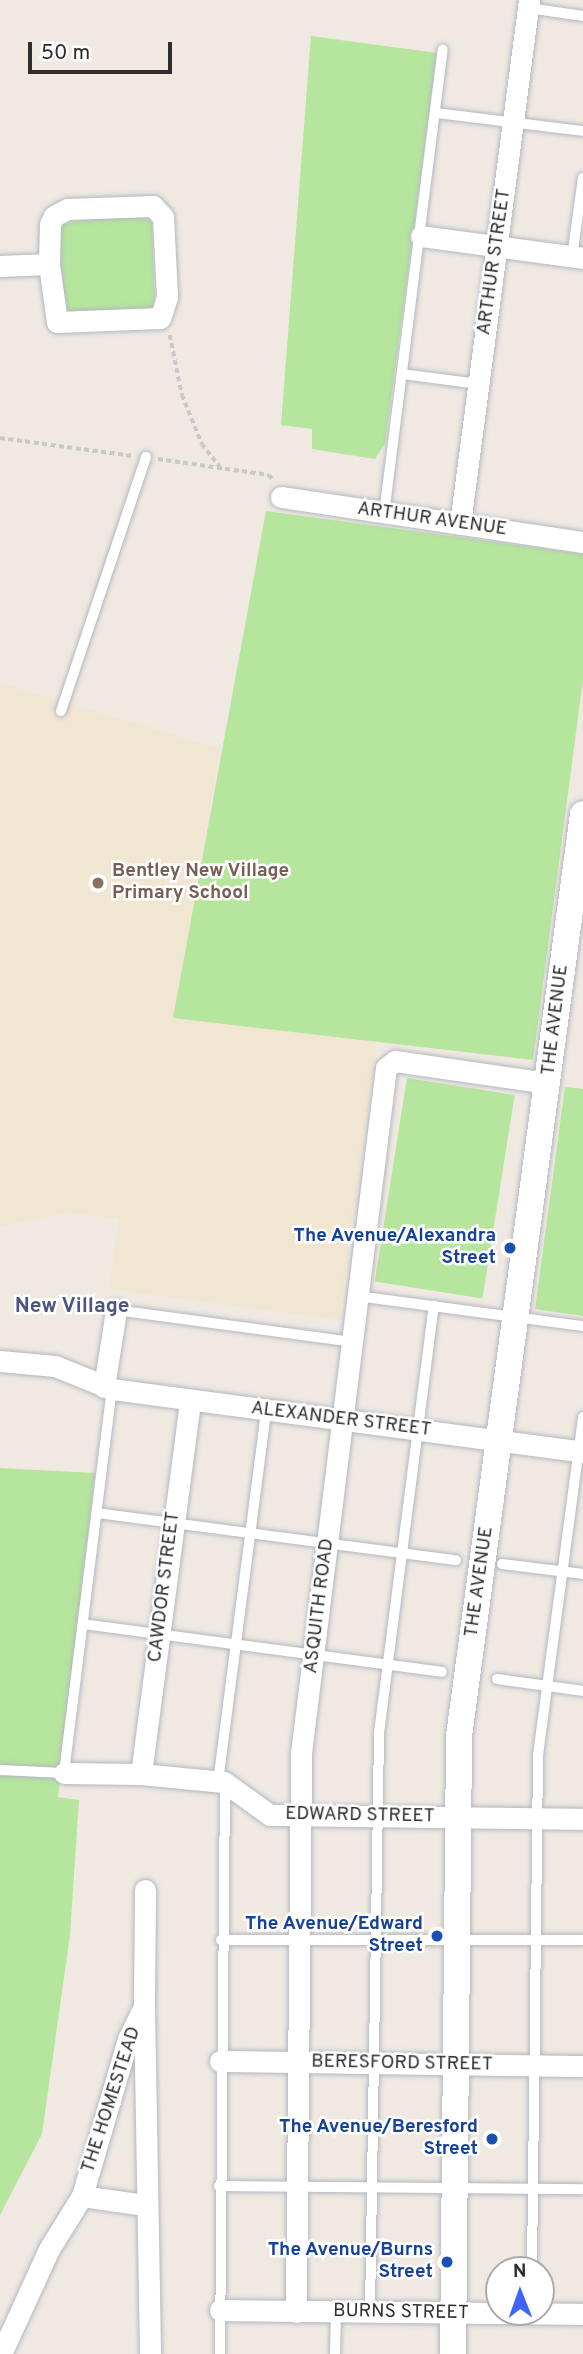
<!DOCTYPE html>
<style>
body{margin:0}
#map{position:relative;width:583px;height:2354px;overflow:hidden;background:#efe9e1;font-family:Overpass,sans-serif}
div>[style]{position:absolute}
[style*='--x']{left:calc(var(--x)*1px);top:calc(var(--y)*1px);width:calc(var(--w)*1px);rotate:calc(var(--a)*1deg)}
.education>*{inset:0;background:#f0e6d1}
.green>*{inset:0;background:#b6e59e;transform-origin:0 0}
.path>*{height:3.5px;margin-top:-1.75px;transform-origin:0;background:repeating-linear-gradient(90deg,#c9c9c9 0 5px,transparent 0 8.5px)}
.roads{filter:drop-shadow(0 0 2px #b4b7c1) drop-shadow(0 0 2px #b4b7c1)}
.service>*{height:10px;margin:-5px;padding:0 5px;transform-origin:5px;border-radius:5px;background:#fff}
.minor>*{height:21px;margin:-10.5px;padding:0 10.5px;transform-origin:10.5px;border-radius:10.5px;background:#fff}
.tertiary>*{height:26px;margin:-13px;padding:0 13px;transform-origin:13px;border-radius:13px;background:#fff}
.dots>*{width:19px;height:19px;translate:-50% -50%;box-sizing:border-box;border:4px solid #fff;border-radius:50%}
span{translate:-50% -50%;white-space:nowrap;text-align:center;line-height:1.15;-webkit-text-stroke:5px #fff;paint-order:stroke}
.street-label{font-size:19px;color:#2e2e2e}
.education-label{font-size:19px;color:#785e54;font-weight:700}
.left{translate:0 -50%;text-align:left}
.transit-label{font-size:19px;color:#164399;font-weight:700}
.right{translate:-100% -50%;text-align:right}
.neighbourhood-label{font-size:21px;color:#4d5680;font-weight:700}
.north{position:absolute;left:485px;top:2256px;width:70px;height:70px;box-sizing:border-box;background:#fff;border:2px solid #ababab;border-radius:50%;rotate:359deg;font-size:19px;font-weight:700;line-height:28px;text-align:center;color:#2e2e2e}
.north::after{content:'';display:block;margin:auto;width:24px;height:32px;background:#4264fb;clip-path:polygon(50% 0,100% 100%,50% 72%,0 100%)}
.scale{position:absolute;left:28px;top:42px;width:144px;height:32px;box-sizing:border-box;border:4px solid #2e2e2e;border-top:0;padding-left:9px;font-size:21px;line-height:24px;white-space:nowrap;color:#2e2e2e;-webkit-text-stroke:5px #fff;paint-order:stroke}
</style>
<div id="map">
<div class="education">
<div style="clip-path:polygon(0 683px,220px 749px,173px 1018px,377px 1040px,339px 1320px,109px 1289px,119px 1219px,67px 1212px,0 1227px)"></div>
</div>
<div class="green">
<div style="clip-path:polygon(311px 36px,437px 53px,385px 444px,375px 459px,312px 449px,312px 429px,281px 425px)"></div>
<div style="clip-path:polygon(142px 213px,152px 222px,155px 309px,64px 314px,58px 301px,60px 223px)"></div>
<div style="clip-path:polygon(266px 511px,583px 554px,583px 679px,533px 1060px,173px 1018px)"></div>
<div style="left:407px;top:1078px;width:109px;height:206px;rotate:9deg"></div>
<div style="clip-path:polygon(565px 1087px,583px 1089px,583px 1316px,535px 1309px)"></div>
<div style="clip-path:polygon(0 1468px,95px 1473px,58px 1797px,79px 1800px,70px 1935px,42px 2134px,0 2215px)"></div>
</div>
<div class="path">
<div style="--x:170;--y:335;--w:61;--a:78.7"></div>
<div style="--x:182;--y:395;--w:53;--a:67.8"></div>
<div style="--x:202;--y:444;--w:29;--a:52"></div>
<div style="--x:0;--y:438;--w:134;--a:7.7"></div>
<div style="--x:158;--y:459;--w:112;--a:8.2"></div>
<div style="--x:269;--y:475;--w:6;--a:51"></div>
</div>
<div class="roads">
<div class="service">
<div style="--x:528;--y:8;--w:56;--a:8.3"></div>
<div style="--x:436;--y:113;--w:148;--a:7"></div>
<div style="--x:572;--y:257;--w:80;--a:-82.1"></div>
<div style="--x:402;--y:374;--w:78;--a:7.4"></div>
<div style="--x:384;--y:514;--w:468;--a:-82.8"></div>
<div style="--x:61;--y:711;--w:268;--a:-71.5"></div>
<div style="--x:357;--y:1296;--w:228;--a:7.6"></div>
<div style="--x:116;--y:1310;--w:238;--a:7.7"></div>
<div style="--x:97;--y:1513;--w:362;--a:7.5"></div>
<div style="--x:502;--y:1564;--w:82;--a:7"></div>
<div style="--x:83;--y:1624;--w:362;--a:7.6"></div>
<div style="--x:497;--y:1679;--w:87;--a:7.9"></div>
<div style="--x:0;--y:1770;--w:64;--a:2.7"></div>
<div style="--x:64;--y:1773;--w:387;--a:-82.9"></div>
<div style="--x:218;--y:1782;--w:374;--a:-82.6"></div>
<div style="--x:221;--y:1940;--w:362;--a:0"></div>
<div style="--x:219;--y:2186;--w:364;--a:0.5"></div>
<div style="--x:532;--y:2270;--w:515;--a:-89.33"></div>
<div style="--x:538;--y:1755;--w:341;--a:-82.4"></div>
<div style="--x:370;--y:2313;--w:580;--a:-89.11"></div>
<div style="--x:379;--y:1733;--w:431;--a:-82.7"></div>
<div style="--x:220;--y:2354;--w:571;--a:-89.5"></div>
<div style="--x:335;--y:2354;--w:42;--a:-88.6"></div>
</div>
<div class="minor">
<div style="--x:153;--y:206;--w:15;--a:48"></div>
<div style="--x:163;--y:217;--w:80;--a:87.1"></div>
<div style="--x:167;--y:297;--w:22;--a:108"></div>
<div style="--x:160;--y:318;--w:103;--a:177.8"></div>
<div style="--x:57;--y:322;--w:59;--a:-97.9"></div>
<div style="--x:49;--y:264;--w:40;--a:-88.6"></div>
<div style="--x:50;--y:224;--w:9;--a:-63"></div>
<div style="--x:54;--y:216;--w:15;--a:-28"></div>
<div style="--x:67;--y:209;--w:86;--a:-2"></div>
<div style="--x:421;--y:236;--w:163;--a:7.7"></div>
<div style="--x:0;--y:266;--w:49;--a:-2.3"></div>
<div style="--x:281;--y:497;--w:305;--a:8.5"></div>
<div style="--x:460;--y:524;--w:529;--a:-82.5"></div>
<div style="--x:0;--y:1361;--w:55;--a:5.2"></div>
<div style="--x:55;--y:1366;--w:61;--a:22"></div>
<div style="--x:112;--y:1389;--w:475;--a:7.6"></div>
<div style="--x:104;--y:1387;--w:78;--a:-81.1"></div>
<div style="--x:64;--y:1773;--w:77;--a:0.7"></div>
<div style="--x:141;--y:1774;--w:83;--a:5.5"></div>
<div style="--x:224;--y:1782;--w:57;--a:35.7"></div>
<div style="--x:270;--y:1815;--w:313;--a:0.7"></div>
<div style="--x:141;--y:1774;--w:376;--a:-82.5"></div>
<div style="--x:144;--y:2006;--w:116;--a:-89.5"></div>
<div style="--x:220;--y:2061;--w:363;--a:0.8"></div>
<div style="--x:82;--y:2196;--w:64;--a:8.1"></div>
<div style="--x:220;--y:2310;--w:363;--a:0.6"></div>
<div style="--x:296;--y:2312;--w:559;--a:-89.49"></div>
<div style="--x:301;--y:1753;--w:690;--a:-82.93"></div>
<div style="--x:386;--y:1068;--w:11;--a:-38"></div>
<div style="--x:395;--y:1061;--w:155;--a:8.2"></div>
<div style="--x:1;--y:2354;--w:115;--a:-65.4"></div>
<div style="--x:49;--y:2249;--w:62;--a:-58.1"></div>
<div style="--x:82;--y:2196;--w:164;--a:-73.7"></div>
<div style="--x:128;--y:2039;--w:37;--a:-64"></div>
<div style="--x:144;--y:2006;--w:348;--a:89"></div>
</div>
<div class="tertiary">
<div style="--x:453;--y:2354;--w:618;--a:-89.44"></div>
<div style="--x:459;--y:1736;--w:930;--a:-82.34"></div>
</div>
</div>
<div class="dots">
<div style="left:98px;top:883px;background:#8d6e63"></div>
<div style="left:510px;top:1248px;background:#1a4fb4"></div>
<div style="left:437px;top:1936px;background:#1a4fb4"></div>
<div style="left:492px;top:2139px;background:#1a4fb4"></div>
<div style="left:447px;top:2262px;background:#1a4fb4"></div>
</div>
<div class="street-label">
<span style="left:495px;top:262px;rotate:-82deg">ARTHUR STREET</span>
<span style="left:432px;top:520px;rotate:8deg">ARTHUR AVENUE</span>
<span style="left:556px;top:1020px;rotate:-83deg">THE AVENUE</span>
<span style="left:341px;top:1420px;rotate:7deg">ALEXANDER STREET</span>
<span style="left:480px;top:1582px;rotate:-82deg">THE AVENUE</span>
<span style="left:165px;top:1587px;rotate:-83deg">CAWDOR STREET</span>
<span style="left:320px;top:1606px;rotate:-83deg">ASQUITH ROAD</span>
<span style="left:360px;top:1816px;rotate:1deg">EDWARD STREET</span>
<span style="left:402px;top:2064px;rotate:1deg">BERESFORD STREET</span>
<span style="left:112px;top:2100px;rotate:-72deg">THE HOMESTEAD</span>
<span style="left:401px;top:2313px;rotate:1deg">BURNS STREET</span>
</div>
<div class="education-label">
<span class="left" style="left:112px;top:883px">Bentley New Village<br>Primary School</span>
</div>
<div class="transit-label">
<span class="right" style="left:496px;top:1248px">The Avenue/Alexandra<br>Street</span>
<span class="right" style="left:423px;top:1936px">The Avenue/Edward<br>Street</span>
<span class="right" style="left:478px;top:2139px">The Avenue/Beresford<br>Street</span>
<span class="right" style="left:433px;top:2262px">The Avenue/Burns<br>Street</span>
</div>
<div class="neighbourhood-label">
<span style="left:72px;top:1307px">New Village</span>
</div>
<div class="north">N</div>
<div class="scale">50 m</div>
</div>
